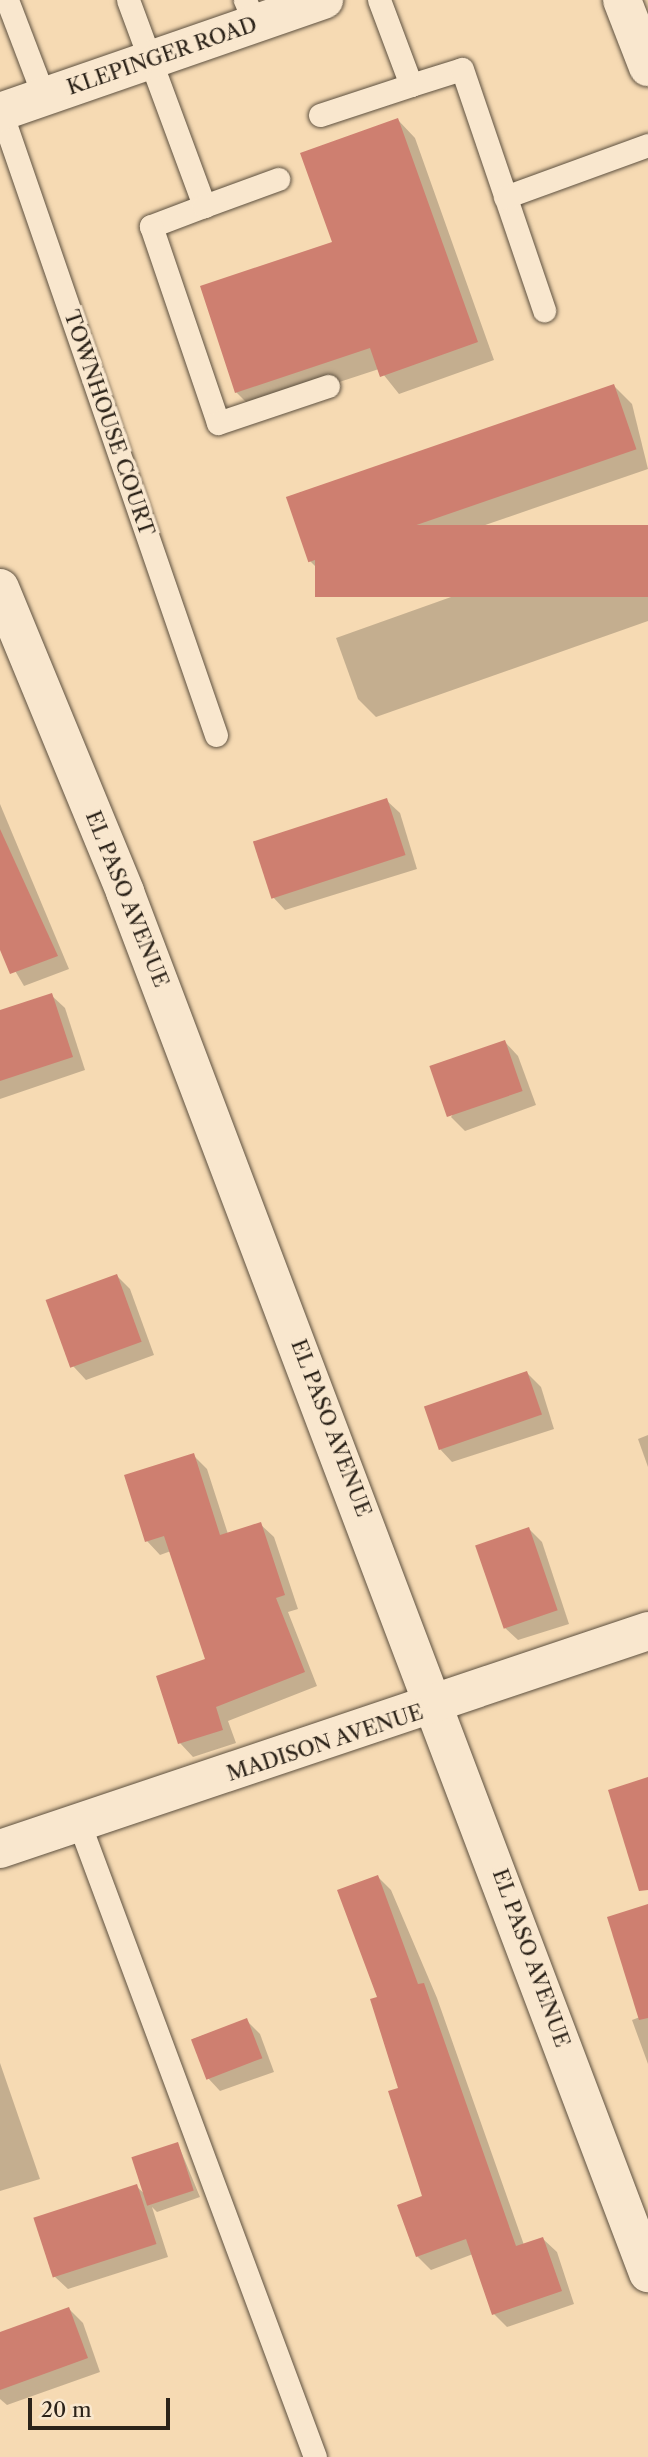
<!DOCTYPE html>
<style>
body{margin:0}
#map{position:relative;width:648px;height:2457px;overflow:hidden;background:#f6dab3;font-family:"Libre Caslon Text",serif}
div>[style]{position:absolute}
[style*='--x']{left:calc(var(--x)*1px);top:calc(var(--y)*1px);width:calc(var(--w)*1px);rotate:calc(var(--a)*1deg)}
.shadow>*{inset:0;background:#0003}
.building>*{inset:0;background:#ce7f70;transform-origin:0 0}
.roads{filter:drop-shadow(0 0 2px #5e5140) drop-shadow(0 0 2px #5e5140)}
.service>*{height:23px;margin:-11.5px;padding:0 11.5px;transform-origin:11.5px;border-radius:11.5px;background:#f9e7ce}
.minor>*{height:38px;margin:-19px;padding:0 19px;transform-origin:19px;border-radius:19px;background:#f9e7ce}
.tertiary>*{height:38px;margin:-19px;padding:0 19px;transform-origin:19px;border-radius:19px;background:#f9e7ce}
.secondary>*{height:38px;margin:-19px;padding:0 19px;transform-origin:19px;border-radius:19px;background:#f9e7ce}
span{translate:-50% -50%;white-space:nowrap;text-align:center;line-height:1.15;-webkit-text-stroke:7px #f9e7ce;paint-order:stroke}
.street-label{font-size:21px;color:#2c2319}
.scale{position:absolute;left:28px;top:2398px;width:142px;height:32px;box-sizing:border-box;border:4px solid #2c2319;border-top:0;padding-left:9px;font-size:21px;line-height:24px;white-space:nowrap;color:#2c2319;-webkit-text-stroke:5px #f9e7ce;paint-order:stroke}
</style>
<div id="map">
<div class="shadow">
<div style="clip-path:polygon(398px 120px,415px 138px,494px 360px,399px 394px,379px 369px,254px 410px,236px 392px,334px 243px)"></div>
<div style="clip-path:polygon(614px 386px,632px 404px,648px 469px,328px 579px,310px 561px)"></div>
<div style="clip-path:polygon(648px 527px,648px 621px,376px 717px,358px 699px,336px 638px)"></div>
<div style="clip-path:polygon(386px 800px,400px 813px,417px 869px,285px 910px,272px 896px)"></div>
<div style="clip-path:polygon(0 804px,69px 969px,24px 986px,0 945px)"></div>
<div style="clip-path:polygon(51px 995px,65px 1008px,85px 1070px,0 1099px,0 1012px)"></div>
<div style="clip-path:polygon(505px 1042px,518px 1056px,536px 1105px,465px 1131px,451px 1117px)"></div>
<div style="clip-path:polygon(117px 1276px,130px 1289px,154px 1355px,86px 1380px,73px 1366px)"></div>
<div style="clip-path:polygon(527px 1373px,541px 1387px,554px 1429px,452px 1462px,439px 1448px)"></div>
<div style="clip-path:polygon(648px 1435px,648px 1467px,638px 1439px)"></div>
<div style="clip-path:polygon(193px 1455px,207px 1469px,228px 1534px,260px 1524px,274px 1537px,298px 1609px,288px 1612px,317px 1686px,228px 1721px,236px 1743px,193px 1757px,180px 1743px,207px 1661px,171px 1551px,160px 1555px,147px 1541px)"></div>
<div style="clip-path:polygon(529px 1529px,542px 1542px,569px 1624px,518px 1640px,504px 1627px)"></div>
<div style="clip-path:polygon(378px 1877px,391px 1890px,437px 1998px,524px 2245px,543px 2239px,557px 2252px,574px 2304px,507px 2327px,494px 2314px,473px 2254px,431px 2270px,417px 2256px,424px 2197px,380px 1998px)"></div>
<div style="clip-path:polygon(648px 1906px,648px 2064px,632px 2020px,640px 2017px)"></div>
<div style="clip-path:polygon(246px 2020px,260px 2034px,274px 2072px,220px 2091px,207px 2077px,193px 2039px)"></div>
<div style="clip-path:polygon(0 2063px,40px 2179px,0 2191px)"></div>
<div style="clip-path:polygon(178px 2144px,200px 2197px,157px 2212px,152px 2207px,168px 2257px,68px 2289px,54px 2276px,136px 2186px,147px 2196px)"></div>
<div style="clip-path:polygon(69px 2309px,83px 2323px,100px 2372px,7px 2405px,0 2399px,0 2334px)"></div>
</div>
<div class="building">
<div style="clip-path:polygon(398px 118px,478px 342px,380px 377px,370px 348px,235px 393px,200px 286px,332px 242px,300px 153px)"></div>
<div style="left:614px;top:384px;width:69px;height:347px;rotate:71deg"></div>
<div style="left:648px;top:525px;width:72px;height:333px;rotate:90deg"></div>
<div style="left:387px;top:798px;width:60px;height:141px;rotate:72deg"></div>
<div style="clip-path:polygon(0 829px,58px 956px,10px 974px,0 950px)"></div>
<div style="clip-path:polygon(52px 993px,73px 1057px,0 1081px,0 1010px)"></div>
<div style="left:505px;top:1040px;width:54px;height:80px;rotate:71deg"></div>
<div style="left:117px;top:1274px;width:72px;height:76px;rotate:70deg"></div>
<div style="left:527px;top:1371px;width:46px;height:109px;rotate:71deg"></div>
<div style="clip-path:polygon(194px 1453px,220px 1535px,261px 1522px,285px 1595px,276px 1598px,305px 1672px,216px 1707px,223px 1730px,178px 1744px,156px 1676px,205px 1659px,164px 1536px,145px 1542px,124px 1475px)"></div>
<div style="left:529px;top:1527px;width:88px;height:57px;rotate:71deg"></div>
<div style="clip-path:polygon(648px 1777px,648px 1890px,639px 1891px,608px 1790px)"></div>
<div style="clip-path:polygon(378px 1875px,418px 1984px,424px 1983px,516px 2246px,543px 2237px,562px 2291px,492px 2315px,466px 2239px,416px 2257px,397px 2205px,422px 2196px,388px 2091px,398px 2088px,370px 1999px,377px 1997px,337px 1890px)"></div>
<div style="clip-path:polygon(648px 1904px,648px 2018px,639px 2020px,607px 1917px)"></div>
<div style="left:247px;top:2018px;width:43px;height:60px;rotate:69deg"></div>
<div style="left:178px;top:2142px;width:51px;height:49px;rotate:72deg"></div>
<div style="left:137px;top:2184px;width:63px;height:109px;rotate:72deg"></div>
<div style="clip-path:polygon(69px 2307px,88px 2358px,0 2390px,0 2332px)"></div>
</div>
<div class="roads">
<div class="service">
<div style="--x:7;--y:0;--w:104;--a:69.1"></div>
<div style="--x:128;--y:0;--w:220;--a:69.7"></div>
<div style="--x:204;--y:206;--w:57;--a:159.3"></div>
<div style="--x:151;--y:226;--w:208;--a:71.2"></div>
<div style="--x:218;--y:423;--w:116;--a:-18.6"></div>
<div style="--x:245;--y:0;--w:26;--a:67"></div>
<div style="--x:411;--y:85;--w:53;--a:-17.4"></div>
<div style="--x:462;--y:69;--w:255;--a:71.2"></div>
<div style="--x:1;--y:112;--w:659;--a:70.96"></div>
<div style="--x:320;--y:115;--w:96;--a:-18.2"></div>
<div style="--x:411;--y:85;--w:91;--a:-110.6"></div>
<div style="--x:505;--y:197;--w:152;--a:-20"></div>
<div style="--x:204;--y:206;--w:79;--a:-20"></div>
<div style="--x:79;--y:1823;--w:676;--a:69.58"></div>
</div>
<div class="minor">
<div style="--x:0;--y:588;--w:329;--a:67.6"></div>
<div style="--x:125;--y:892;--w:1477;--a:69.26"></div>
<div style="--x:0;--y:1849;--w:684;--a:-18.59"></div>
</div>
<div class="tertiary">
<div style="--x:0;--y:112;--w:343;--a:-19.1"></div>
</div>
<div class="secondary">
<div style="--x:622;--y:0;--w:72;--a:68.8"></div>
</div>
</div>
<div class="street-label">
<span style="left:162px;top:56px;rotate:-19deg">KLEPINGER ROAD</span>
<span style="left:109px;top:423px;rotate:71deg">TOWNHOUSE COURT</span>
<span style="left:127px;top:899px;rotate:68deg">EL PASO AVENUE</span>
<span style="left:331px;top:1428px;rotate:69deg">EL PASO AVENUE</span>
<span style="left:325px;top:1743px;rotate:-18deg">MADISON AVENUE</span>
<span style="left:531px;top:1958px;rotate:70deg">EL PASO AVENUE</span>
</div>
<div class="scale">20 m</div>
</div>
